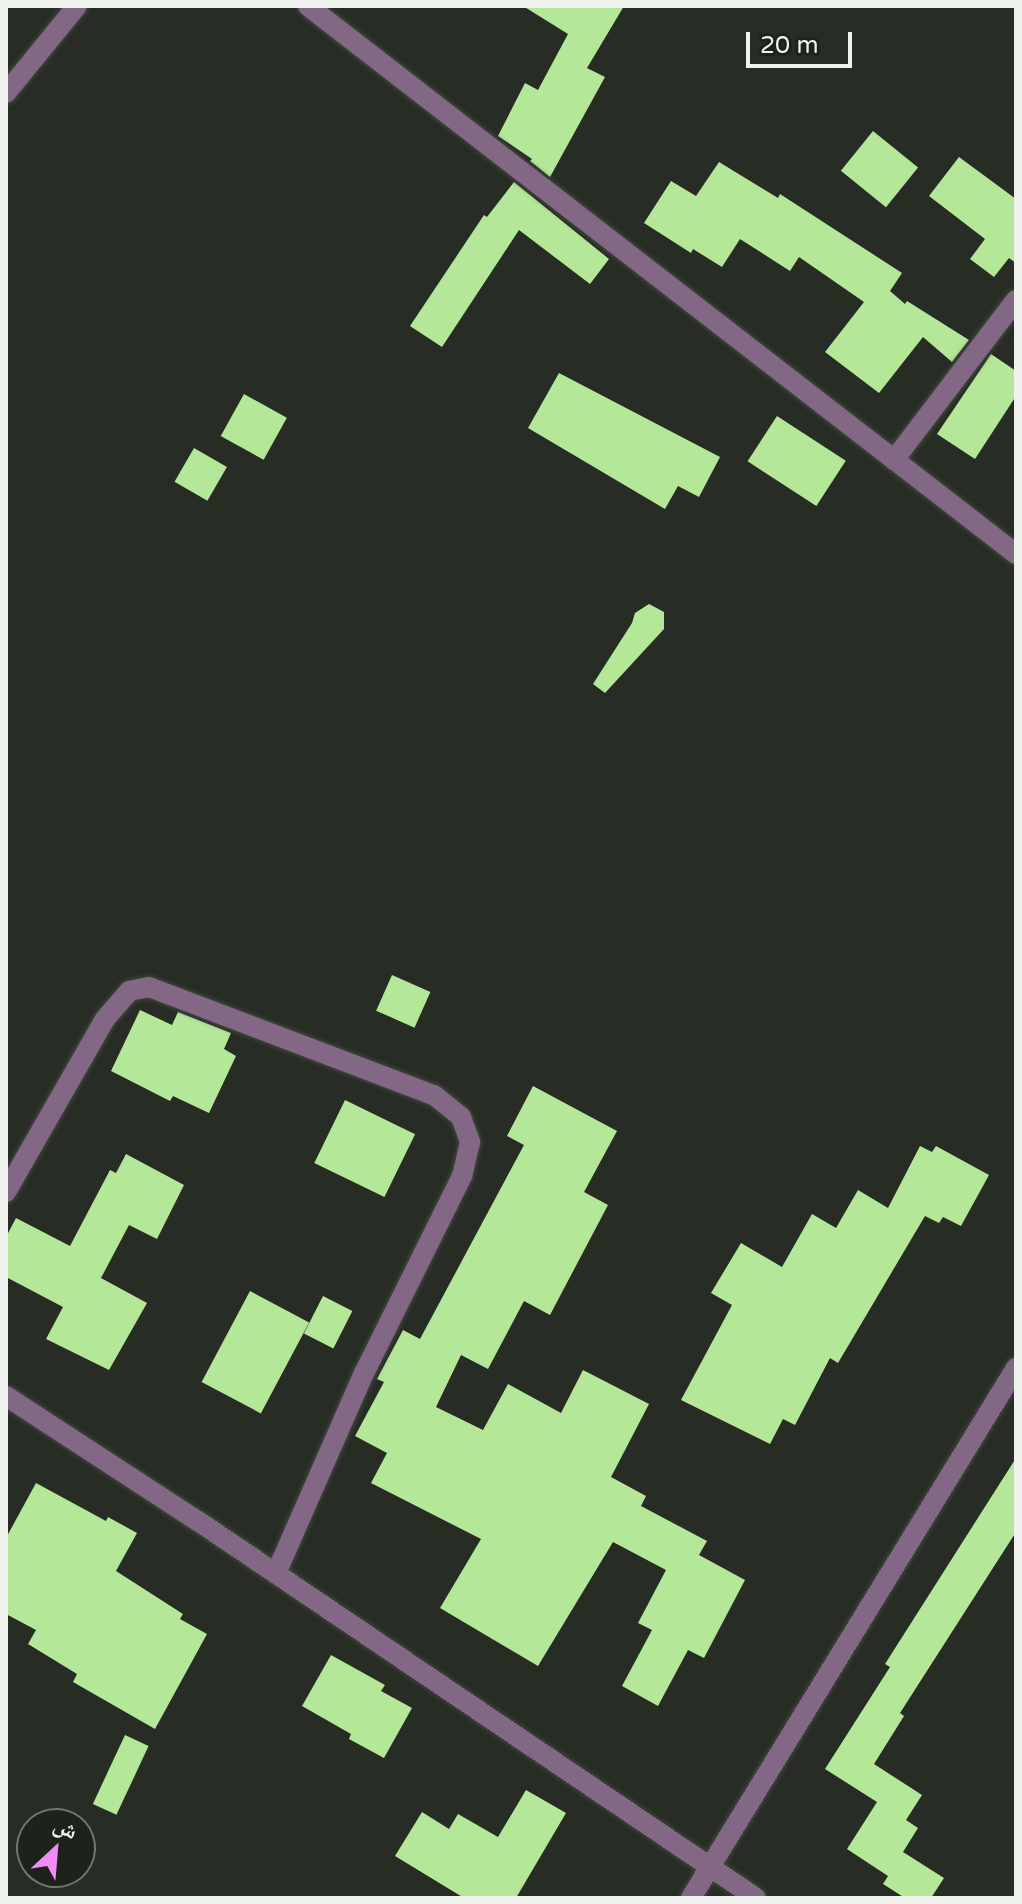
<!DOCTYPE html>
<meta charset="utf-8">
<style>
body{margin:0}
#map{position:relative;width:1022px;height:1904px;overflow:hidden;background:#272c25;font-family:"Varela Round","Noto Naskh Arabic",sans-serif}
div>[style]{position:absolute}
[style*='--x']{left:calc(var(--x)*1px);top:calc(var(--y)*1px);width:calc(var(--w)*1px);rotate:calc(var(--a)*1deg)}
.building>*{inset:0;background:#b5e799;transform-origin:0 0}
.roads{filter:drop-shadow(0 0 2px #434841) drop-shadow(0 0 2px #434841)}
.street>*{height:20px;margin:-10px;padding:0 10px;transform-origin:10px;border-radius:10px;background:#826884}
span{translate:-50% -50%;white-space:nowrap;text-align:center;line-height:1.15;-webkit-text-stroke:8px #1d221b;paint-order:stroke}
.frame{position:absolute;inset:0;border:8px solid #eff2ed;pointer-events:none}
.north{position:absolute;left:16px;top:1808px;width:80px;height:80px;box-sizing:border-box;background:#1d221b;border:2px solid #71756f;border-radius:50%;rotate:26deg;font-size:22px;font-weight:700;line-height:32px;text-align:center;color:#eff2ed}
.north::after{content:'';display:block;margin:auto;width:28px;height:36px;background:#ef8bf7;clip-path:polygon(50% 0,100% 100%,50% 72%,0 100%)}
.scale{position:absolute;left:746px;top:32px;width:106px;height:36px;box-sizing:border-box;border:4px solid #eff2ed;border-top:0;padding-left:10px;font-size:24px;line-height:28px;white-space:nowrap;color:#eff2ed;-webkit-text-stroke:6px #1d221b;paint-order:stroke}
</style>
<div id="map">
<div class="building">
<div style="clip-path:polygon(523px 6px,624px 6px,587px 68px,605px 77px,550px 177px,530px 161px,532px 159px,498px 136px,525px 83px,538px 90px,568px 34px)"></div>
<div style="left:873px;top:131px;width:58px;height:51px;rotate:39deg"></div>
<div style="clip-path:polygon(959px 157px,1016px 199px,1016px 263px,1009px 258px,994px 277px,970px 259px,985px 239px,929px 196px)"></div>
<div style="clip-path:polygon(719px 162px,778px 198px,780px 194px,902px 273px,890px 291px,905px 304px,907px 301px,969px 340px,952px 362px,923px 337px,879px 393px,825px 352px,864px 302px,799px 257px,790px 271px,740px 239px,722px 267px,693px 249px,691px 253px,644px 223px,671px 181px,696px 196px)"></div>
<div style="clip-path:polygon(514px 182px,609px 259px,590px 284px,519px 230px,442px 347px,410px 326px,484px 215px,487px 217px)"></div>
<div style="clip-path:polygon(991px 354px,1016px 371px,1016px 396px,975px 459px,937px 434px)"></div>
<div style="clip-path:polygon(559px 373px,720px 457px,699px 497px,678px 486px,665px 509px,528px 428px)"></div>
<div style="left:244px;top:394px;width:49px;height:48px;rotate:29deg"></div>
<div style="left:777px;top:416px;width:82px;height:54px;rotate:33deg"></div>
<div style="left:194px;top:448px;width:38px;height:39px;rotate:30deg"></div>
<div style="clip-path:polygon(649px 604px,664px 612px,664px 629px,605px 693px,593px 684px,632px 623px,635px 613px)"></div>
<div style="left:392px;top:975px;width:42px;height:39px;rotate:24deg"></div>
<div style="clip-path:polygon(140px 1010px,172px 1025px,178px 1012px,231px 1033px,224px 1049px,236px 1056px,209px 1113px,173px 1096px,170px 1101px,111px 1071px)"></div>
<div style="clip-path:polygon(533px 1086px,617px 1131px,584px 1192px,608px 1205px,550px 1315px,524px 1301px,488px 1369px,461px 1355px,436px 1407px,483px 1430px,508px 1384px,561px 1413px,583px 1370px,649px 1404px,611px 1477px,646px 1496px,641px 1506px,707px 1541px,699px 1555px,745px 1580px,704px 1658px,688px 1650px,658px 1706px,622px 1686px,652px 1630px,638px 1623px,666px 1570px,613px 1542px,538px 1666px,440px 1608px,481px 1539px,371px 1483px,387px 1453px,355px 1436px,384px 1382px,377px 1379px,403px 1330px,420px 1339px,524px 1145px,507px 1136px)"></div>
<div style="left:345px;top:1100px;width:78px;height:70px;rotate:26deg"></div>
<div style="clip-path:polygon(920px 1146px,932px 1152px,936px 1146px,989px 1175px,961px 1226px,943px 1217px,939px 1223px,925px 1216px,838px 1363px,830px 1358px,795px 1425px,783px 1419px,770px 1444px,681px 1400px,732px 1305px,711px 1293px,741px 1243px,782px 1267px,812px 1214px,836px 1228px,858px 1190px,888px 1208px)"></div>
<div style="clip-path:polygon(126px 1154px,184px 1185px,157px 1239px,129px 1225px,101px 1278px,147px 1303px,109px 1370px,46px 1339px,63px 1307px,6px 1277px,6px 1237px,16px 1218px,70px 1246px,110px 1170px,116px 1173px)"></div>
<div style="left:250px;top:1291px;width:67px;height:103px;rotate:28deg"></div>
<div style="left:323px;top:1296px;width:33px;height:42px;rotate:27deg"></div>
<div style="clip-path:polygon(1016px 1458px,1016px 1532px,900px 1713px,904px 1716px,874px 1764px,922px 1795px,906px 1820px,918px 1828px,903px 1852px,944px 1878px,931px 1898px,905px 1898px,883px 1884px,888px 1876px,847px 1849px,877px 1802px,825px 1769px,890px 1667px,885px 1664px)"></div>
<div style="clip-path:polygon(36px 1483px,106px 1521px,108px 1517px,137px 1533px,116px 1571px,183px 1614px,180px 1619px,207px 1634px,155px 1729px,73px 1682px,77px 1674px,28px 1644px,36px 1630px,6px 1614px,6px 1538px)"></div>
<div style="clip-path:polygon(331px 1655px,385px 1685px,381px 1691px,412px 1708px,384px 1758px,349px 1739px,351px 1734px,302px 1706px)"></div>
<div style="left:125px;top:1735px;width:26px;height:76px;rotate:25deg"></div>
<div style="clip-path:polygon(526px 1790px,566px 1813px,516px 1898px,464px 1898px,395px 1856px,422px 1812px,449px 1829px,458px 1814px,498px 1837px)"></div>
</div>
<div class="roads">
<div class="street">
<div style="--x:308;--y:6;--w:895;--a:37.74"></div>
<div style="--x:6;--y:93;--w:112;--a:-50.8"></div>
<div style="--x:894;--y:460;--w:201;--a:-52.7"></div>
<div style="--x:6;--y:1192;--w:199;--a:-60.2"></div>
<div style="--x:105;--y:1019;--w:37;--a:-49"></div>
<div style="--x:129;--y:991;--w:20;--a:-11"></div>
<div style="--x:149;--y:987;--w:305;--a:20.8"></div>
<div style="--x:434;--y:1095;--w:35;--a:39"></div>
<div style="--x:461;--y:1117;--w:27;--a:70"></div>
<div style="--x:470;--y:1142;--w:35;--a:103"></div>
<div style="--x:462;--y:1176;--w:220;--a:116.4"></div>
<div style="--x:364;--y:1373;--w:219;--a:113.7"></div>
<div style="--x:6;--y:1396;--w:229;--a:33.1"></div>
<div style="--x:198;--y:1521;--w:673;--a:34.04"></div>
<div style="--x:691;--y:1898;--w:622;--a:-58.48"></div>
</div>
</div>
<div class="frame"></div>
<div class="north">ش</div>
<div class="scale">20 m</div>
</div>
